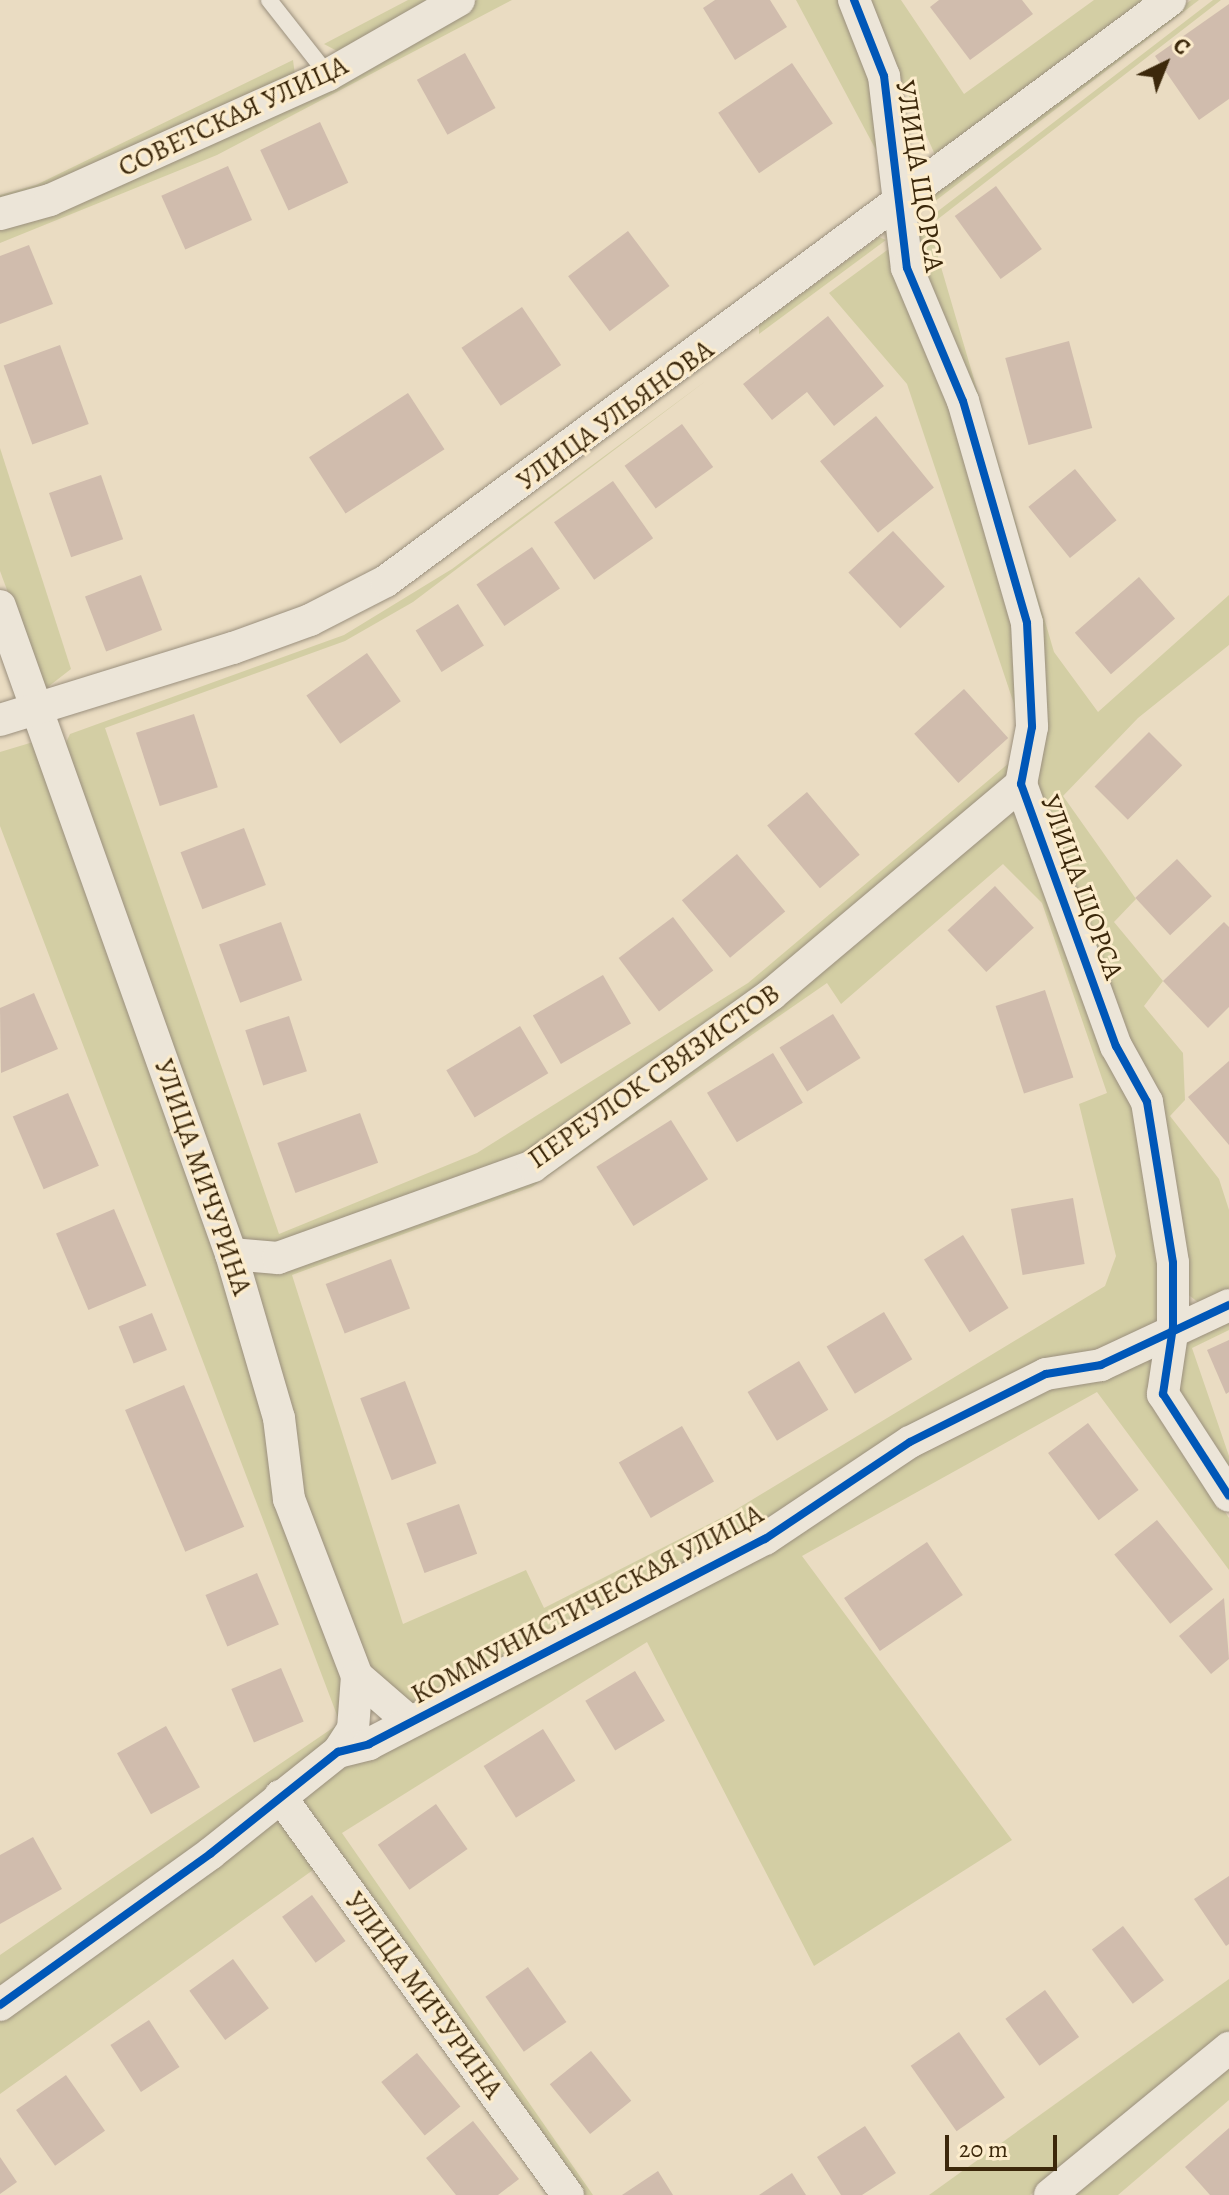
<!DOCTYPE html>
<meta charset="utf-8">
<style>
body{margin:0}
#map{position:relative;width:1229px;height:2195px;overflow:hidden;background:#eadcc2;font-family:Alegreya,serif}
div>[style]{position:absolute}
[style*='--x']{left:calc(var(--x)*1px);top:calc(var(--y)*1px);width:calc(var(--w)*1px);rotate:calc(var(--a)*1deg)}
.green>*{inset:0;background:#d3cea4}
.building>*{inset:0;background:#d0bcad;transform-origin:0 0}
.roads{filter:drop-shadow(0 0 2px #9b907e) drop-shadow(0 0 2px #9b907e)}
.service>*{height:16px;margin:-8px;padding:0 8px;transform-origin:8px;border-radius:8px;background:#ece5d8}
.minor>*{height:32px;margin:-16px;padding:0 16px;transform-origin:16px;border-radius:16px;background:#ece5d8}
.cycleway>*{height:8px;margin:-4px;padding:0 4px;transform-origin:4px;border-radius:4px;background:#0057b8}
span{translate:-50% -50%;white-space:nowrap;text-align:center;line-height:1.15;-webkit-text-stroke:6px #fceccc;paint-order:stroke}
.street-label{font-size:28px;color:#3c280b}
.north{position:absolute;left:1125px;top:24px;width:80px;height:80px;-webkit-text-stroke:6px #fceccc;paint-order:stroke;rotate:43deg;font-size:22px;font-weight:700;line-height:32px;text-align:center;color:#3c280b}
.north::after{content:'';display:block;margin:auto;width:28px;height:36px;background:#3c280b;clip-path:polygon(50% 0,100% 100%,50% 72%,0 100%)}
.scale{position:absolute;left:945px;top:2135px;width:112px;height:36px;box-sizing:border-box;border:4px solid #3c280b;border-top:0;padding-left:10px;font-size:24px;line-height:28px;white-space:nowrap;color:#3c280b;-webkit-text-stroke:6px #fceccc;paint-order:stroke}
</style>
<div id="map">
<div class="green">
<div style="clip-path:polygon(408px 0,433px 0,339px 52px,324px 44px)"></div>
<div style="clip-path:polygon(477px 0,512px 0,217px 155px,0 243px,0 223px,326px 84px)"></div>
<div style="clip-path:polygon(796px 0,842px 0,877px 83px,876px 150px)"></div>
<div style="clip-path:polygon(866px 0,901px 0,964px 94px,1094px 0,1145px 0,936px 157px)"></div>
<div style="clip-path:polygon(1191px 0,1199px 0,909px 221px,910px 213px)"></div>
<div style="clip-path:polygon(1213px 0,1221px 0,929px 226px,1054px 652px,1098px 712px,1229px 595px,1229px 645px,1138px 718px,1063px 796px,1136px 899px,1114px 922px,1163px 981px,1144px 1006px,1183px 1053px,1185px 1100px,1170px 1116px,1219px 1179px,1229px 1210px,1229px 1296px,1203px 1306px,1186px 1293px,1124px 1040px,1030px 782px,1041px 728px,912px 231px)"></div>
<div style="clip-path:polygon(293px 60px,295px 75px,44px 190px,0 202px,0 195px,36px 185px)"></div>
<div style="clip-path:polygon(879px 237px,886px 240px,759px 334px,759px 325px)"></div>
<div style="clip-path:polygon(890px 248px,957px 405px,1021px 624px,1027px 727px,1015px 782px,767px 990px,531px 1158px,281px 1247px,240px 1246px,64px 747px,70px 734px,344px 635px,452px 569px,707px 380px,413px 602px,345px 641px,105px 728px,279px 1234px,477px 1153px,748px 983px,1009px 763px,1020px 722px,907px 384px,829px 293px)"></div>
<div style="clip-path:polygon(0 448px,71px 669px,44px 690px,0 571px)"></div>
<div style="clip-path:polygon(40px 740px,224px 1257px,274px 1421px,282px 1500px,347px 1672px,349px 1711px,334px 1744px,312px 1764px,202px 1852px,0 1998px,0 1955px,340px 1723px,0 826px,0 752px)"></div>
<div style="clip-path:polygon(evenodd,1018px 798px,1140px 1101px,1164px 1326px,411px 1712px,374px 1683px,321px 1572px,246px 1263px,536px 1170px,1018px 798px,1003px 864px,1042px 903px,1107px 1093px,1079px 1104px,1116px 1256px,1105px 1286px,727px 1515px,544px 1608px,526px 1570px,403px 1624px,292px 1275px,532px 1187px,827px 983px,841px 1004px,1003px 864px)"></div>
<div style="clip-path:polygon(1229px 1312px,1229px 1330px,1192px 1348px,1229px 1456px,1229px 1482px,1170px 1390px,1182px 1331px)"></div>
<div style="clip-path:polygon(1159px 1346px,1153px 1399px,1229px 1518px,1229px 1570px,1097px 1392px,802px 1556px,1012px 1840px,814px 1966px,647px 1642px,342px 1833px,593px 2195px,579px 2195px,293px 1796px,912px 1451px,1048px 1383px)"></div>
<div style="clip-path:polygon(279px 1807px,555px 2195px,548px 2195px,313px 1870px,0 2094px,0 2011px)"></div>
<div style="clip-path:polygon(1229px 1979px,1229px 2031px,1030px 2195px,929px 2195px)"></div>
<div style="clip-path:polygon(1229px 2063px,1229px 2100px,1118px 2195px,1068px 2195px)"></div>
</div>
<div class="building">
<div style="clip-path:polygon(715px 0,770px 0,787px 27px,735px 60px,703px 8px)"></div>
<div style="clip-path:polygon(939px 0,1022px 0,1033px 14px,970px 60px,930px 7px)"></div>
<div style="clip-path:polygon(1229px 4px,1229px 99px,1199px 120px,1155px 56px)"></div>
<div style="left:465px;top:53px;width:63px;height:55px;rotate:61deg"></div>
<div style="left:792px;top:63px;width:73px;height:89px;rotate:56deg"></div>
<div style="left:320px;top:122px;width:67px;height:66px;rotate:65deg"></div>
<div style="left:228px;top:166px;width:59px;height:73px;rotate:66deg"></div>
<div style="left:996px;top:186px;width:78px;height:51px;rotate:54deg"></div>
<div style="left:628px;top:231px;width:69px;height:75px;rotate:53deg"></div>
<div style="clip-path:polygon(29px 245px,53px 304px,0 324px,0 256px)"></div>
<div style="left:522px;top:307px;width:70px;height:73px;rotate:56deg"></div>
<div style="clip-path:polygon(828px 316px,884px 386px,834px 426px,807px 392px,772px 420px,743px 384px)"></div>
<div style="left:1069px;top:341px;width:90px;height:66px;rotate:75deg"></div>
<div style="left:60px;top:345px;width:84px;height:60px;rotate:70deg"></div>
<div style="left:408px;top:393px;width:67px;height:118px;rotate:57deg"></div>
<div style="left:876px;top:416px;width:92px;height:72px;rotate:51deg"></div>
<div style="left:682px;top:424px;width:53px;height:71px;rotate:54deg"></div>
<div style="left:1075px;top:469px;width:66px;height:60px;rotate:51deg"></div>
<div style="left:101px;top:475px;width:68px;height:55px;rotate:71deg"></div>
<div style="left:613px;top:481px;width:70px;height:72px;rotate:55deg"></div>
<div style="left:893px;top:531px;width:76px;height:61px;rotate:47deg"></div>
<div style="left:532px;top:547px;width:50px;height:67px;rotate:56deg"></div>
<div style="left:141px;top:575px;width:59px;height:60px;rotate:69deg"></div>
<div style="left:1139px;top:577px;width:55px;height:85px;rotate:49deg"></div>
<div style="left:458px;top:604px;width:49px;height:50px;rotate:58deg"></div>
<div style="left:367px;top:653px;width:59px;height:74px;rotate:55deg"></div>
<div style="left:964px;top:689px;width:66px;height:67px;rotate:48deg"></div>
<div style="left:194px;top:714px;width:77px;height:61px;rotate:72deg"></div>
<div style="left:1149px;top:732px;width:47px;height:77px;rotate:45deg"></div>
<div style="left:807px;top:792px;width:82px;height:52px;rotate:50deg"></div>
<div style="left:244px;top:828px;width:61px;height:68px;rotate:69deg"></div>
<div style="left:737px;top:854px;width:75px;height:72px;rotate:50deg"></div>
<div style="left:1177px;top:859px;width:51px;height:57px;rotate:47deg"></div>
<div style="left:995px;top:886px;width:57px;height:65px;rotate:47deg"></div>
<div style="left:673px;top:917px;width:67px;height:68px;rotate:53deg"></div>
<div style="left:281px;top:922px;width:62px;height:66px;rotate:70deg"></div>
<div style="clip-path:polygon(1224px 922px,1229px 927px,1229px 1007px,1208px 1028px,1163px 981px)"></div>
<div style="left:603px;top:975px;width:56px;height:81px;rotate:60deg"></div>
<div style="left:1045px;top:990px;width:92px;height:52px;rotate:72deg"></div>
<div style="clip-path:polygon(34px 993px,58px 1049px,1px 1073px,0 1008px)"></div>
<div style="left:833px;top:1014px;width:52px;height:63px;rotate:58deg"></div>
<div style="left:289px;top:1016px;width:58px;height:46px;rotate:72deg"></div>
<div style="left:520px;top:1026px;width:55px;height:86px;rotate:59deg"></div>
<div style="left:773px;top:1053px;width:58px;height:77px;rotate:59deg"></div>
<div style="clip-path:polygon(1229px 1061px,1229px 1145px,1188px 1097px)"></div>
<div style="left:68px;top:1093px;width:79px;height:60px;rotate:67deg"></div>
<div style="left:360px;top:1113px;width:53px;height:88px;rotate:70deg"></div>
<div style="left:671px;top:1120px;width:70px;height:88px;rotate:58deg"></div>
<div style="left:1073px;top:1198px;width:67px;height:63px;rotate:80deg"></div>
<div style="left:114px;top:1209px;width:83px;height:63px;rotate:67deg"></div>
<div style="left:963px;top:1235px;width:86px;height:46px;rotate:58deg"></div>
<div style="left:391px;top:1259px;width:53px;height:70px;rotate:69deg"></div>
<div style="left:884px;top:1312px;width:55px;height:67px;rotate:59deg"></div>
<div style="left:152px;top:1313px;width:40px;height:36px;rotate:68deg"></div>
<div style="clip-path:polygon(1229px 1340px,1229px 1392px,1226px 1394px,1207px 1350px)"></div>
<div style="left:799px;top:1361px;width:57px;height:60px;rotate:59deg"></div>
<div style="left:405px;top:1381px;width:88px;height:48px;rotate:69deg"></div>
<div style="left:184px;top:1385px;width:154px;height:64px;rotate:67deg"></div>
<div style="left:1088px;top:1423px;width:84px;height:50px;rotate:53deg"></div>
<div style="left:682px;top:1426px;width:64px;height:73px;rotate:60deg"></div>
<div style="left:459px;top:1504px;width:53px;height:56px;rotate:70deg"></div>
<div style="left:1157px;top:1520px;width:89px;height:55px;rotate:51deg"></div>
<div style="left:927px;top:1542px;width:64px;height:100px;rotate:56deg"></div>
<div style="left:257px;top:1573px;width:56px;height:56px;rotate:67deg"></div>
<div style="clip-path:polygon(1224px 1598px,1229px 1659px,1211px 1674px,1179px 1636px)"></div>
<div style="left:281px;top:1668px;width:58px;height:54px;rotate:67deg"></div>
<div style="left:635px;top:1671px;width:58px;height:58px;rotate:59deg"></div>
<div style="left:166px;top:1726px;width:70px;height:56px;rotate:61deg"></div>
<div style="left:543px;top:1729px;width:61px;height:70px;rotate:58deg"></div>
<div style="left:436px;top:1804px;width:55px;height:71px;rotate:55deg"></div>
<div style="clip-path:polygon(33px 1837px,62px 1889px,0 1924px,0 1855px)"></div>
<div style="clip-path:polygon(1229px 1876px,1229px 1944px,1226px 1946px,1194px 1899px)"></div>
<div style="left:312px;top:1895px;width:57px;height:37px;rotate:54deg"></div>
<div style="left:1123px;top:1926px;width:68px;height:39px;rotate:53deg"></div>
<div style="left:233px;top:1959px;width:61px;height:54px;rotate:54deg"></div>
<div style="left:528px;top:1967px;width:67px;height:52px;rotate:55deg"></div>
<div style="left:1045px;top:1990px;width:58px;height:49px;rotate:54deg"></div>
<div style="left:149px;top:2020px;width:56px;height:46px;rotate:57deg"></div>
<div style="left:959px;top:2032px;width:80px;height:59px;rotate:55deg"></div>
<div style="left:591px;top:2051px;width:64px;height:53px;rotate:51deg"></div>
<div style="left:417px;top:2053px;width:69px;height:46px;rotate:51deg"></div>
<div style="left:66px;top:2075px;width:68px;height:61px;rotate:55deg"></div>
<div style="clip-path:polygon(473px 2121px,519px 2179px,498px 2195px,456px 2195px,426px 2158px)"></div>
<div style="clip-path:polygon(865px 2126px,896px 2173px,862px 2195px,841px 2195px,817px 2157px)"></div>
<div style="clip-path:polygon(1229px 2128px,1229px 2195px,1210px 2195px,1185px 2167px)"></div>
<div style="clip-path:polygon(0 2157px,17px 2182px,0 2194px)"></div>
<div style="clip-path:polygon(658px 2171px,673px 2195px,622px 2195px)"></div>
<div style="clip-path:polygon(792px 2173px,806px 2195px,759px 2195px)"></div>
</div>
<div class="roads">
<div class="service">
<div style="--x:269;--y:0;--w:95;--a:51.8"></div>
</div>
<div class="minor">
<div style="--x:854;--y:0;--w:82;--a:68.5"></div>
<div style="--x:884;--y:76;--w:193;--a:83.2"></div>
<div style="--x:907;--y:268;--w:144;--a:67.2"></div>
<div style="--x:963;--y:401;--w:231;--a:73.9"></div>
<div style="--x:1027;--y:623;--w:104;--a:87.2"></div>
<div style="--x:1032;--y:727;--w:58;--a:100.9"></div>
<div style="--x:1021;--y:784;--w:279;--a:70.1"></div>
<div style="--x:1116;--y:1046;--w:64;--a:61"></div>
<div style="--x:1147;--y:1102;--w:163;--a:80.8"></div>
<div style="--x:1173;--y:1263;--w:64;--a:90"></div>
<div style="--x:1173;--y:1327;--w:68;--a:98.5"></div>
<div style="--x:1163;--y:1394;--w:121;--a:57.1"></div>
<div style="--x:0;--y:214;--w:52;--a:-15.6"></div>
<div style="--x:50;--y:200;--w:305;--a:-24.2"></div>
<div style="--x:328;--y:75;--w:151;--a:-29.8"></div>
<div style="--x:0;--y:606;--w:688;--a:70.38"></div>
<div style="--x:231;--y:1254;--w:171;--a:73.7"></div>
<div style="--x:279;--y:1418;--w:82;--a:83"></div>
<div style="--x:289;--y:1499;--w:190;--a:69"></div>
<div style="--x:357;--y:1676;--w:53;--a:94.3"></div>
<div style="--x:353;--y:1729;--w:27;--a:123"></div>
<div style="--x:0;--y:720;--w:244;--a:-17.2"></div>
<div style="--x:233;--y:648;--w:82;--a:-20"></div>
<div style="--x:310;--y:620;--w:85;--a:-27.2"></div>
<div style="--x:386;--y:581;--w:976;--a:-36.54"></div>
<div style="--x:231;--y:1254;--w:47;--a:4.9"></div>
<div style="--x:278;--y:1258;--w:271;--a:-19.8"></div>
<div style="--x:533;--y:1166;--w:294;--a:-35.7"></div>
<div style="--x:772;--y:994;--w:326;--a:-40.1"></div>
<div style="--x:357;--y:1676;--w:70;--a:41"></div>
<div style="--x:280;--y:1796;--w:492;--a:54.2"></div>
<div style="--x:0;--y:2005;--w:259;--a:-35.7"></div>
<div style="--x:210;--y:1854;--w:164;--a:-38.6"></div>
<div style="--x:338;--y:1752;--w:32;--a:-14"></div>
<div style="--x:369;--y:1744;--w:446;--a:-27.4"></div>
<div style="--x:765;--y:1539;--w:174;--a:-33.8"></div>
<div style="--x:910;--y:1442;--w:152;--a:-26.6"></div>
<div style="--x:1046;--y:1374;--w:56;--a:-9.3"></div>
<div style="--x:1101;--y:1365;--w:141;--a:-25.1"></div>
<div style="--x:1050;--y:2195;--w:232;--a:-39.4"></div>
</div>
</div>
<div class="cycleway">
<div style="--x:854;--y:0;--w:82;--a:68.5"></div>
<div style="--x:884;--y:76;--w:193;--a:83.2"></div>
<div style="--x:907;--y:268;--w:144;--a:67.2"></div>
<div style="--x:963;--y:401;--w:231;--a:73.9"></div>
<div style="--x:1027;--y:623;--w:104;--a:87.2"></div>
<div style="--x:1032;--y:727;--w:58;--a:100.9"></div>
<div style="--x:1021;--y:784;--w:279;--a:70.1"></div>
<div style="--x:1116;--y:1046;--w:64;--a:61"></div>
<div style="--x:1147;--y:1102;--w:163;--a:80.8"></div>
<div style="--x:1173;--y:1263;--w:64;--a:90"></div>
<div style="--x:1173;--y:1327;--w:68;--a:98.5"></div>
<div style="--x:1163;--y:1394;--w:121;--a:57.1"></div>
<div style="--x:0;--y:2005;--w:259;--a:-35.7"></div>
<div style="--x:210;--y:1854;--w:164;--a:-38.6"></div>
<div style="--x:338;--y:1752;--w:32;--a:-14"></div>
<div style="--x:369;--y:1744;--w:446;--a:-27.4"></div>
<div style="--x:765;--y:1539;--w:174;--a:-33.8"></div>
<div style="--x:910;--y:1442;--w:152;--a:-26.6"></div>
<div style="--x:1046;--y:1374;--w:56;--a:-9.3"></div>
<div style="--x:1101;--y:1365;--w:141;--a:-25.1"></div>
</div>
<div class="street-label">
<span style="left:233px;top:116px;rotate:-25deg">СОВЕТСКАЯ УЛИЦА</span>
<span style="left:920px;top:176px;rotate:81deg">УЛИЦА ЩОРСА</span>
<span style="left:615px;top:415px;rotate:-36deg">УЛИЦА УЛЬЯНОВА</span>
<span style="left:1082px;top:887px;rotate:70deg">УЛИЦА ЩОРСА</span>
<span style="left:654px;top:1076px;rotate:-35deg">ПЕРЕУЛОК СВЯЗИСТОВ</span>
<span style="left:203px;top:1177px;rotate:71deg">УЛИЦА МИЧУРИНА</span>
<span style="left:587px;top:1604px;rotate:-28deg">КОММУНИСТИЧЕСКАЯ УЛИЦА</span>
<span style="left:424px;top:1995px;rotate:54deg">УЛИЦА МИЧУРИНА</span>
</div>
<div class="north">С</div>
<div class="scale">20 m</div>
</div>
